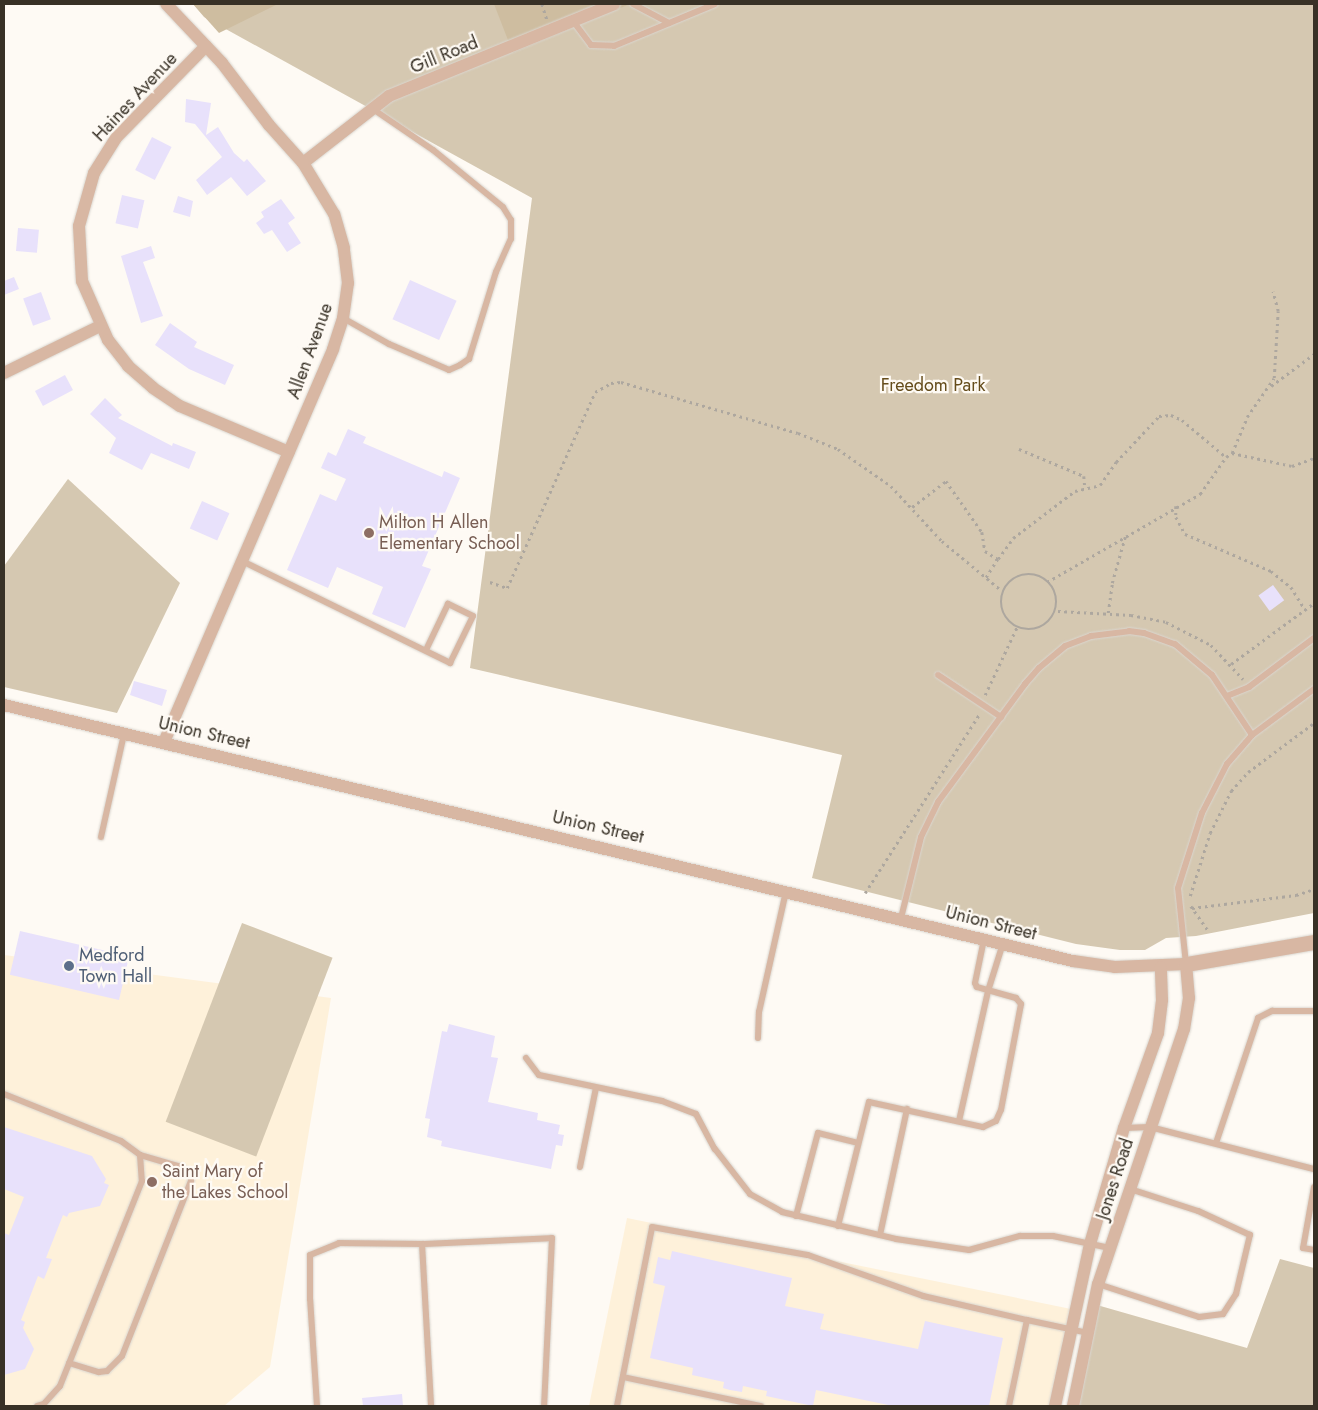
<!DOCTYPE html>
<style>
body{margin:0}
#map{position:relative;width:1318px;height:1410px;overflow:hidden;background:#fefaf4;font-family:Jost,sans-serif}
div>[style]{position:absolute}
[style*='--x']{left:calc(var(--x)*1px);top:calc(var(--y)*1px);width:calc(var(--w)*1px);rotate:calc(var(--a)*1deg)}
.built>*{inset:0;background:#fef1da}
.green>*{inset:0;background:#d5c8b1;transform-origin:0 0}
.forest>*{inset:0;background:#cebda0}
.building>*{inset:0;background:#e8e1fb;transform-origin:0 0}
.path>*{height:2.5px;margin-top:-1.25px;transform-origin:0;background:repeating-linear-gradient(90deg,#ada79f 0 2.5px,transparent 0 6.5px)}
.path>.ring{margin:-1.25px;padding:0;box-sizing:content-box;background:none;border:2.5px solid #ada79f;border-radius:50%}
.roads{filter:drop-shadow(0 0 1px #dad6cf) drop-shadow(0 0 1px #dad6cf)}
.service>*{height:6px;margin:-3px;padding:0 3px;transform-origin:3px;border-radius:3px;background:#d8b7a3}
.minor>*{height:12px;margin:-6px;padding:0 6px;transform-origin:6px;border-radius:6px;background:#d8b7a3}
.tertiary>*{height:15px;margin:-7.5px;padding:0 7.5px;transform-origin:7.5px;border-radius:7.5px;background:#d8b7a3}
.dots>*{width:14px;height:14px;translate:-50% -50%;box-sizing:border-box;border:2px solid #fefaf4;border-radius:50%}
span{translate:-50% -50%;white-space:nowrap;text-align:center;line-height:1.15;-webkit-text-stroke:4.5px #fefaf4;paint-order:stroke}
.street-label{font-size:18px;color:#383126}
.park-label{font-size:18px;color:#654c1b}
.education-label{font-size:18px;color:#785e54}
.left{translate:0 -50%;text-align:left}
.service-label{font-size:18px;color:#4e5e75}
.frame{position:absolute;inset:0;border:5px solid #383126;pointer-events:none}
</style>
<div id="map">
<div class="built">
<div style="clip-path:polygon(4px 955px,331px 998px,270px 1367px,224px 1406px,4px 1406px)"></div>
<div style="clip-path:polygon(627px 1218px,1076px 1310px,1055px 1406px,589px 1406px)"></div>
</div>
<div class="green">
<div style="clip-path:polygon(193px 4px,1314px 4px,1314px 913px,1196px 936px,1166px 938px,1145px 950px,1120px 950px,1076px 944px,812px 878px,842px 755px,470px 668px,532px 198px,204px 17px)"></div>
<div style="clip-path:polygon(68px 479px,180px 583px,117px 713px,4px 687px,4px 566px)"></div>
<div style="left:242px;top:923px;width:97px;height:213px;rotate:21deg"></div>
<div style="clip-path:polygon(1280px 1259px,1314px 1268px,1314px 1406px,1067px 1406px,1090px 1303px,1247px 1348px)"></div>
</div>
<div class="forest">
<div style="clip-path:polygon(193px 4px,278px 4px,219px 33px)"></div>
<div style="clip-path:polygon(494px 4px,630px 4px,513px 53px)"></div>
</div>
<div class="building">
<div style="clip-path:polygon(186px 99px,211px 103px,206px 135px,218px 127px,234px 153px,244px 162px,247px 159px,266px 181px,247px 196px,231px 177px,207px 195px,196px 180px,222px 157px,195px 124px,185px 122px)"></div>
<div style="left:152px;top:137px;width:22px;height:37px;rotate:27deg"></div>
<div style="left:122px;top:195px;width:23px;height:29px;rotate:13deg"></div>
<div style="clip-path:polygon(178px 196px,193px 201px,190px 217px,173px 212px)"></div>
<div style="clip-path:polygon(281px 199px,295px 218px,288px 223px,301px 243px,287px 252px,272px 230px,264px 234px,256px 223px,264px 217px,261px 212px)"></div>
<div style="left:18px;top:228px;width:21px;height:23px;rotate:5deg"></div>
<div style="clip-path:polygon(151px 246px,155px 258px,143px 262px,163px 316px,141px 323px,121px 256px)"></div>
<div style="clip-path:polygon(14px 277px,19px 289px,4px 295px,4px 281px)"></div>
<div style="left:410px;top:280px;width:51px;height:43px;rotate:24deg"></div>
<div style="left:41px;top:292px;width:29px;height:19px;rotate:70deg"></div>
<div style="clip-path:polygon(170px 323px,197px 342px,194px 347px,234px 365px,225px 385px,189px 369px,155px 345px)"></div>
<div style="left:65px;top:375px;width:17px;height:34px;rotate:62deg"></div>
<div style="clip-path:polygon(105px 398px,122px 415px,118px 418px,172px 446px,173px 443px,196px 452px,189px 469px,151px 453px,142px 470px,109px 453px,116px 438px,90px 414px)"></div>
<div style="clip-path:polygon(348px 429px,366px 437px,363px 443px,442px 477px,444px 471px,460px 478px,422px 566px,431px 569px,405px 628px,372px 614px,383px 587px,337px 567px,328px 588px,287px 570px,320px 494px,336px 501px,346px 479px,321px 468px,328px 452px,336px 456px)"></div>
<div style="left:202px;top:501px;width:30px;height:30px;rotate:24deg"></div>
<div style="left:1273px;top:585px;width:19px;height:18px;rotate:54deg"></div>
<div style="clip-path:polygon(134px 681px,167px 690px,162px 706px,130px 695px)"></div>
<div style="left:20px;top:931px;width:112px;height:45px;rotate:13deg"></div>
<div style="clip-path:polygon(449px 1024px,495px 1036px,491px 1057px,498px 1058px,488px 1102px,538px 1113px,537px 1120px,560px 1125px,558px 1134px,564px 1135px,562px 1146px,556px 1145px,551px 1169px,441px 1146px,442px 1141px,427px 1137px,430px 1119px,425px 1118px,442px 1031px,447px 1032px)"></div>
<div style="clip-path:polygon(4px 1127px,92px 1156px,106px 1179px,104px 1183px,109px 1185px,100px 1206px,69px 1213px,67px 1217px,63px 1215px,46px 1258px,52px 1259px,44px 1279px,38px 1276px,21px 1320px,25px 1322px,23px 1328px,34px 1349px,25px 1369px,4px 1375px,4px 1233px,9px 1235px,24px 1197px,4px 1189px)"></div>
<div style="clip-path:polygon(672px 1251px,792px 1278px,785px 1306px,824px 1314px,820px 1329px,918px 1349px,925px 1321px,1003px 1338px,989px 1406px,893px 1406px,816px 1390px,813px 1406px,766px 1396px,767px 1391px,743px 1386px,742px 1392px,730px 1390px,723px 1388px,724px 1382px,692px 1375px,693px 1368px,650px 1358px,665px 1286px,653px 1283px,658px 1257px,670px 1260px)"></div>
<div style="clip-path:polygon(402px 1394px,403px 1406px,363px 1406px,362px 1398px)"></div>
</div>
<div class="path">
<div style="--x:542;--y:4;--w:16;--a:72"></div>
<div style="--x:1271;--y:386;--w:54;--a:-36.7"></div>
<div style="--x:1019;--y:449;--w:70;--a:22.6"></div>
<div style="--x:1084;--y:476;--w:11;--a:85"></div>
<div style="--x:1232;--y:453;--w:39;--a:-67"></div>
<div style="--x:1247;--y:417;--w:47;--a:-55.3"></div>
<div style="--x:1274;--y:378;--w:67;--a:-86.6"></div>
<div style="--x:1278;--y:311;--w:20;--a:-105"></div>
<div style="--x:1176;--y:506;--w:11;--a:90"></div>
<div style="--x:1176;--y:517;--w:19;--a:62"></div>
<div style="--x:1185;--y:534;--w:94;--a:23.3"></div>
<div style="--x:1271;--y:571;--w:26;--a:39"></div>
<div style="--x:1291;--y:587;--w:26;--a:58"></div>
<div style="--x:912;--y:507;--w:43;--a:-37.4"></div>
<div style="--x:946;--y:481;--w:62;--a:54.8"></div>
<div style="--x:982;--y:532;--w:19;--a:81"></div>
<div style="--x:985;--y:551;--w:15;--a:32"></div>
<div style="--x:998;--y:559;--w:22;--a:122"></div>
<div style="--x:998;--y:559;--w:26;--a:-54"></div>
<div style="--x:1013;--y:538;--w:78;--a:-37.2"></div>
<div style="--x:1075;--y:491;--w:26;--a:-13"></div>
<div style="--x:1100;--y:485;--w:28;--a:-55"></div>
<div style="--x:1116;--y:462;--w:63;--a:-46.9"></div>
<div style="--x:1159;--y:416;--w:12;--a:-5"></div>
<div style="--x:1171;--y:415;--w:12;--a:24"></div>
<div style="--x:1182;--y:420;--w:57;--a:40.1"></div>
<div class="ring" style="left:1001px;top:574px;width:53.5px;height:53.5px"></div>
<div style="--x:490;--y:582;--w:18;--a:19"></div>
<div style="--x:507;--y:588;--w:215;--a:-65.8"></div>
<div style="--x:595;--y:392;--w:18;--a:-29"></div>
<div style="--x:611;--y:383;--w:10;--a:-6"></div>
<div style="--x:621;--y:382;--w:184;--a:16.1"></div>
<div style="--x:798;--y:433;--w:43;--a:21.8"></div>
<div style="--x:838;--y:449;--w:65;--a:34.9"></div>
<div style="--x:891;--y:486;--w:75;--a:47.2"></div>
<div style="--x:942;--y:541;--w:77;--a:39.7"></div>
<div style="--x:1047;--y:582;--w:177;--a:-29.9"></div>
<div style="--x:1200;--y:494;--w:45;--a:-54.9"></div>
<div style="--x:1226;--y:457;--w:7;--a:-34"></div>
<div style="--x:1232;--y:453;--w:61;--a:12.2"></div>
<div style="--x:1292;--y:466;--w:23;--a:-20"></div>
<div style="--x:1058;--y:611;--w:73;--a:3.1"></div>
<div style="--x:1131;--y:615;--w:36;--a:11"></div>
<div style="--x:1166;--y:622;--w:51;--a:27.1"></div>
<div style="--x:1211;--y:645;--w:47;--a:46.7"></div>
<div style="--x:1108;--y:613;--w:30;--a:-82"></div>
<div style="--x:1112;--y:583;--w:48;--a:-74.2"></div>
<div style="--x:1231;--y:664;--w:103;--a:-36.3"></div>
<div style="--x:985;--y:695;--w:75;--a:-64.8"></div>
<div style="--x:865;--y:893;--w:211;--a:-57.4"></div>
<div style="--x:1190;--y:896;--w:66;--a:-72.4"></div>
<div style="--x:1210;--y:833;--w:47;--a:-63.4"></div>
<div style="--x:1231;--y:791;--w:25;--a:-48"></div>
<div style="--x:1248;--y:772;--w:82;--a:-36.6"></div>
<div style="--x:1191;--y:906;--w:29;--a:55"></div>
<div style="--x:1192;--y:908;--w:105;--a:-7.1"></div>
<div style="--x:1296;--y:895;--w:19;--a:-18"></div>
</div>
<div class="roads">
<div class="service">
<div style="--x:633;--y:4;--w:41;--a:27.8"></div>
<div style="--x:573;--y:21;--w:30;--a:53"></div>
<div style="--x:591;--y:45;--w:23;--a:2"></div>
<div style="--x:614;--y:46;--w:109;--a:-22.6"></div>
<div style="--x:343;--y:318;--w:53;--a:29.5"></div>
<div style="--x:389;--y:344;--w:65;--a:23.4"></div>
<div style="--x:449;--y:370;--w:12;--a:-24"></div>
<div style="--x:460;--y:365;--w:11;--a:-34"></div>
<div style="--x:469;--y:359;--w:91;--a:-72.8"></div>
<div style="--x:496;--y:272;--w:36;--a:-66"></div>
<div style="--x:511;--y:239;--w:19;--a:-90"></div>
<div style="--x:511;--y:220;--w:15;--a:-122"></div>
<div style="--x:503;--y:207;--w:90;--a:-140.8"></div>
<div style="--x:433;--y:150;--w:73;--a:-145.7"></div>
<div style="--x:242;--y:561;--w:232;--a:26.1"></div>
<div style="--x:450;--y:663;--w:52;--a:-63.9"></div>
<div style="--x:473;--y:616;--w:28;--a:-154"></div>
<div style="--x:448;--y:604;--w:51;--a:115.6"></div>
<div style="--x:938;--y:675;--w:76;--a:33.7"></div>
<div style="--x:1227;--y:696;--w:24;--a:-22"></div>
<div style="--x:1249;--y:687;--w:81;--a:-37"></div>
<div style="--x:101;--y:837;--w:106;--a:-77.4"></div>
<div style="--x:901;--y:918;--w:83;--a:-76.1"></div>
<div style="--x:921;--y:837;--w:39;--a:-64"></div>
<div style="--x:938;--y:802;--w:147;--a:-53.6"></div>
<div style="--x:1025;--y:684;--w:21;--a:-49"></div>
<div style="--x:1039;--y:668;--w:34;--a:-40"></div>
<div style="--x:1065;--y:646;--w:28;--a:-21"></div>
<div style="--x:1091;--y:636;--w:38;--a:-7"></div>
<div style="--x:1129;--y:631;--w:15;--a:8"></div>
<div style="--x:1144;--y:633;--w:33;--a:20"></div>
<div style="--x:1175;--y:644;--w:48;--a:40"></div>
<div style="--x:1212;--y:675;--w:72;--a:56.3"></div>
<div style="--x:1186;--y:964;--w:76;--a:-96"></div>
<div style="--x:1178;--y:888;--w:79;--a:-72.3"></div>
<div style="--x:1202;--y:813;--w:55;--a:-63"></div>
<div style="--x:1227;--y:764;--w:38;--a:-49"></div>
<div style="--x:1252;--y:735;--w:77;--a:-36.6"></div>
<div style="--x:758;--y:1038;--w:26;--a:-88"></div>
<div style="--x:759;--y:1012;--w:124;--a:-77.4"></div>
<div style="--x:526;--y:1058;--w:21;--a:53"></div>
<div style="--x:539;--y:1075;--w:126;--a:11.9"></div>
<div style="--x:662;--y:1101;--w:36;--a:21"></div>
<div style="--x:696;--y:1114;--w:40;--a:62"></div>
<div style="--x:715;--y:1149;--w:57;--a:52.1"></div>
<div style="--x:750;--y:1194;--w:37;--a:29"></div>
<div style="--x:782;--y:1212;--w:117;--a:13.3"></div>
<div style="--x:896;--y:1239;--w:74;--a:8.6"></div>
<div style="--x:969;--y:1250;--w:53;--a:-15.4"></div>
<div style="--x:1020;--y:1236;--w:33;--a:0"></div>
<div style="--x:1053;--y:1236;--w:58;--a:11.9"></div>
<div style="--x:4;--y:1094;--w:126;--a:21.9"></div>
<div style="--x:121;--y:1141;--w:24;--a:36"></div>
<div style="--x:140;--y:1155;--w:26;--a:86"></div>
<div style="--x:142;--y:1181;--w:221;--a:111.8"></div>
<div style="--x:60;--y:1386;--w:24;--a:132"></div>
<div style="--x:44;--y:1404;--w:7;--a:164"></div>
<div style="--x:959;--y:1121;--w:133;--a:-77.4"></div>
<div style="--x:988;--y:991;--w:50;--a:-72.6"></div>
<div style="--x:1124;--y:1128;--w:26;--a:-2"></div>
<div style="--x:1150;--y:1127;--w:169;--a:14.4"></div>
<div style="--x:1216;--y:1143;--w:132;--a:-71.4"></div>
<div style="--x:1258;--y:1018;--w:16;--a:-27"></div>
<div style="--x:1272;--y:1011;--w:42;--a:0"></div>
<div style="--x:580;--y:1167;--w:81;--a:-78.6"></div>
<div style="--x:1314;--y:1187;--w:62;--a:100.2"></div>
<div style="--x:1303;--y:1248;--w:11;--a:10"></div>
<div style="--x:796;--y:1216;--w:86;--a:-75.2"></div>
<div style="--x:818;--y:1133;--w:41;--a:14"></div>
<div style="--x:838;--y:1226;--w:128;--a:-76"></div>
<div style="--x:869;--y:1102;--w:117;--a:12.4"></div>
<div style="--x:983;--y:1127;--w:14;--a:-25"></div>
<div style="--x:996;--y:1121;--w:12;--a:-66"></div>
<div style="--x:1001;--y:1110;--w:108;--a:-79.3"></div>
<div style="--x:1021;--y:1004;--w:8;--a:-130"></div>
<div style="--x:1016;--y:998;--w:41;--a:-164.2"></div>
<div style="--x:977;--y:987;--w:4;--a:-117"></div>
<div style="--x:975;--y:983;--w:45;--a:-78.4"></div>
<div style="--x:880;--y:1235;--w:129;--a:-77.9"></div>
<div style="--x:422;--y:1244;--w:130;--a:-2.6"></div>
<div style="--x:552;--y:1238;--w:168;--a:92.7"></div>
<div style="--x:1098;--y:1284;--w:106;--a:18.1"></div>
<div style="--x:1199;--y:1317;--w:24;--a:-7"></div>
<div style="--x:1223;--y:1314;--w:24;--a:-57"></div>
<div style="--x:1236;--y:1294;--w:61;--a:-76.7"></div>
<div style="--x:1250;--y:1235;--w:57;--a:-155.2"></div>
<div style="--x:1198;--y:1211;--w:71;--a:-162.1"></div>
<div style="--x:69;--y:1363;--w:31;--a:17"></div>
<div style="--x:99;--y:1372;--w:8;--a:-7"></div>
<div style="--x:107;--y:1371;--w:21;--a:-45"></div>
<div style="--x:122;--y:1356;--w:188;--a:-68.5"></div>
<div style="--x:191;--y:1181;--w:8;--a:-90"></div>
<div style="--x:191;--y:1173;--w:12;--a:-149"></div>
<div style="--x:181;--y:1167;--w:43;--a:-163.7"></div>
<div style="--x:623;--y:1377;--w:141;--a:11.9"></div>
<div style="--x:317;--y:1406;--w:107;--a:-93.7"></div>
<div style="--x:310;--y:1299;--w:44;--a:-90"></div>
<div style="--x:310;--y:1255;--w:31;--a:-22"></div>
<div style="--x:339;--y:1243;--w:83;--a:0.7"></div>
<div style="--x:422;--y:1244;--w:162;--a:86.8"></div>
<div style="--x:617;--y:1406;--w:182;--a:-78.9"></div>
<div style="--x:652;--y:1227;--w:158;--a:10.2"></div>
<div style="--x:808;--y:1255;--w:122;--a:19.6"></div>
<div style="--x:923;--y:1296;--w:107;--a:13"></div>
<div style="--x:1009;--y:1406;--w:88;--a:-78.2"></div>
<div style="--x:1027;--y:1320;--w:62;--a:12"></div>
</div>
<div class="minor">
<div style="--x:206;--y:46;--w:129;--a:134.4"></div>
<div style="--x:116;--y:138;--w:41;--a:122.2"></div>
<div style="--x:94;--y:173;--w:55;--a:105.8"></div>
<div style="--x:79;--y:226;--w:55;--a:86.9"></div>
<div style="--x:82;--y:281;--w:64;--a:66.2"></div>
<div style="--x:108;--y:340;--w:33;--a:52"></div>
<div style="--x:128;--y:366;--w:33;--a:41"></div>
<div style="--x:153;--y:388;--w:32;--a:34"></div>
<div style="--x:180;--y:406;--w:118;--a:22.9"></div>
<div style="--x:303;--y:163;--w:109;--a:-37.9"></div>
<div style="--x:389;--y:96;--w:243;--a:-22.2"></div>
<div style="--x:4;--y:373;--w:107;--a:-26.1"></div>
<div style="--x:4;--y:705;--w:1099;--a:13.47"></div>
<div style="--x:1073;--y:961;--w:42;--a:8.1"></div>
<div style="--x:1115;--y:967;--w:71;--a:-2.4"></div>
<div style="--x:1186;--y:964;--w:34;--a:85"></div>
<div style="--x:1189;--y:998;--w:31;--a:99"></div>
<div style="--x:1184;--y:1029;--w:269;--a:108.6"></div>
<div style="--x:1098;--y:1284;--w:125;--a:101.6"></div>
<div style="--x:164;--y:742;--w:428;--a:-66.7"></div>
<div style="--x:333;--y:349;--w:33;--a:-72"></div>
<div style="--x:343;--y:318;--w:35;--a:-82"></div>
<div style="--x:348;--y:283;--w:35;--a:-97"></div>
<div style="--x:344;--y:248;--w:35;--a:-106"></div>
<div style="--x:334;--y:214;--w:60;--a:-121.3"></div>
<div style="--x:303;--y:163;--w:51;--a:-131.8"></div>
<div style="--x:269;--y:125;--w:78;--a:-127.2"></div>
<div style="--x:222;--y:63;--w:81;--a:-133.5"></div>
<div style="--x:1055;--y:1406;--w:166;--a:-77.8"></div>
<div style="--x:1090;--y:1244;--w:121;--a:-73.7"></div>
<div style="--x:1124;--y:1128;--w:101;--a:-70.3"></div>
<div style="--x:1158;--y:1033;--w:33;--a:-83"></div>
<div style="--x:1162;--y:1000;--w:33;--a:-92"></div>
</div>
<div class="tertiary">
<div style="--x:1186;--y:964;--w:130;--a:-9.8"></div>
</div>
</div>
<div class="dots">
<div style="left:369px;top:533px;background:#8d6e63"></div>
<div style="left:69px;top:966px;background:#5c6f8a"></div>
<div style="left:152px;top:1182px;background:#8d6e63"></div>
</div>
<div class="street-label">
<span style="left:444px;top:55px;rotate:-22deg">Gill Road</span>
<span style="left:135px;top:97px;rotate:-47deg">Haines Avenue</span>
<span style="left:310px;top:351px;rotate:-70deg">Allen Avenue</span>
<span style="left:204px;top:733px;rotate:13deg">Union Street</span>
<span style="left:598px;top:827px;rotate:13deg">Union Street</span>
<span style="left:991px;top:923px;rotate:14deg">Union Street</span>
<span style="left:1115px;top:1179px;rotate:-72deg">Jones Road</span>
</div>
<div class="park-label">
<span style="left:933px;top:385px">Freedom Park</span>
</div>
<div class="education-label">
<span class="left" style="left:379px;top:533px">Milton H Allen<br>Elementary School</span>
<span class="left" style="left:162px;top:1182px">Saint Mary of<br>the Lakes School</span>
</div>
<div class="service-label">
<span class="left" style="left:79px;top:966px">Medford<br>Town Hall</span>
</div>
<div class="frame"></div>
</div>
